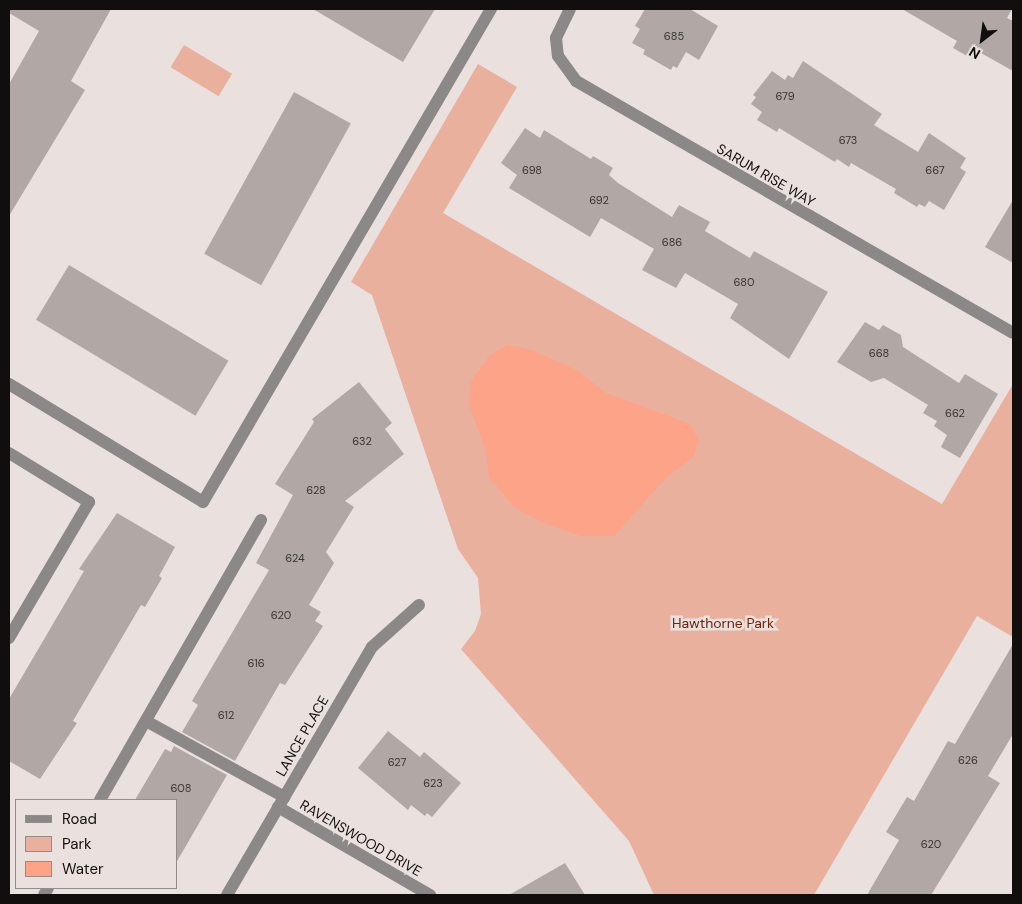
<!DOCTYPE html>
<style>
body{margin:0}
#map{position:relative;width:1022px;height:904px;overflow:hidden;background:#eae0dd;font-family:"DM Sans",sans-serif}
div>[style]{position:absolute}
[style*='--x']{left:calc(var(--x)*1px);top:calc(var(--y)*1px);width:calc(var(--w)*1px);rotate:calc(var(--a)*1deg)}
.green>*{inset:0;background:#eab09e;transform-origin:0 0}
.water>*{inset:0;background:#fca388}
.building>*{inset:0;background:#b1a8a5;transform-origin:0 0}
.service>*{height:12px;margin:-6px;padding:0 6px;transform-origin:6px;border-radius:6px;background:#8c8887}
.minor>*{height:12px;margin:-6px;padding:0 6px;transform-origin:6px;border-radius:6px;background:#8c8887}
span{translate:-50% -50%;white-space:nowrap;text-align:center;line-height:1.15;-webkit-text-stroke:5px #eae0dd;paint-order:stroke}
.number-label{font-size:11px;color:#393433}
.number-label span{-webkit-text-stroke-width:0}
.street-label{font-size:14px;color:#110e0d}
.park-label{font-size:14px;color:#6f2307}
.frame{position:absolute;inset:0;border:10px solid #110e0d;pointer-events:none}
.legend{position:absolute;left:15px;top:799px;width:162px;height:90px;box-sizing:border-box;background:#eae0dd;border:1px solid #938c8a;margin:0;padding:6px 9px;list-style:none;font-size:15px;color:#110e0d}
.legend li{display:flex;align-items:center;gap:10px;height:25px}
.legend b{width:25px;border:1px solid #938c8a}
.north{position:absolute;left:957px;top:15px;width:50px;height:50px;-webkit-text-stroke:4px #eae0dd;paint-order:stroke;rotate:210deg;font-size:14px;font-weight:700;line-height:20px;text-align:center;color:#110e0d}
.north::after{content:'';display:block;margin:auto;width:18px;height:22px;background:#110e0d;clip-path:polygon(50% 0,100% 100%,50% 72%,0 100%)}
</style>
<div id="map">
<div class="green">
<div style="left:184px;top:45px;width:56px;height:26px;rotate:31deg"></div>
<div style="clip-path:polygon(478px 64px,517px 87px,443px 213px,942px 504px,1013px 384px,1013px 637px,977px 616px,814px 895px,654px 895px,629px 841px,461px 649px,475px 631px,481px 614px,478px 578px,458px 549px,372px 295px,351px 282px)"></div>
</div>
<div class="water">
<div style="clip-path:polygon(507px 345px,532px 350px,578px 371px,606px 393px,690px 424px,699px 441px,693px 457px,666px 478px,614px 536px,581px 536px,546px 524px,515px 508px,489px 477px,486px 451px,469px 404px,471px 381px,489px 356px)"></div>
</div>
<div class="building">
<div style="clip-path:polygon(9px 9px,111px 9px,71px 81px,85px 90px,9px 216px,9px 84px,39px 31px,9px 13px)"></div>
<div style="clip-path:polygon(313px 9px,435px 9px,403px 62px)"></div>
<div style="clip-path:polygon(645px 9px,690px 9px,718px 26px,699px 60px,686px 52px,677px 68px,673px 66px,671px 70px,643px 54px,645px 50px,632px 43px,640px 29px,635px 26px)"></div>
<div style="clip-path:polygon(902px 9px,1012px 9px,1007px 18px,1013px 21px,1013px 71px,981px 53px,976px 61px,953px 48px,957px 41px)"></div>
<div style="clip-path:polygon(803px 61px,882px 114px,874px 125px,918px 152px,929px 133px,966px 158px,960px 168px,966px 172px,944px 210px,929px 201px,925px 207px,919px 204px,917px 207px,894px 193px,896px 189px,851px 163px,849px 167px,837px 159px,835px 162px,779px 128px,777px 132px,757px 120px,762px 112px,751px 104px,756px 97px,753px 95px,772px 71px,785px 80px,788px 75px,793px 78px)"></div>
<div style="left:294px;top:92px;width:65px;height:185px;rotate:29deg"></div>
<div style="clip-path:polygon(525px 128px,540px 138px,544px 130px,591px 159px,593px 156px,613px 168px,609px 175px,618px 183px,672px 217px,679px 205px,710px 222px,705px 231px,750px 258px,754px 251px,828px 292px,789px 359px,730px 318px,738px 304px,685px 273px,676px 288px,642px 270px,654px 249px,601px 218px,590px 237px,509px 188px,517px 175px,501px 163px)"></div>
<div style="clip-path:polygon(1013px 200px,1013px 263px,985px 247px)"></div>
<div style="left:69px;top:265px;width:186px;height:64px;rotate:31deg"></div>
<div style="clip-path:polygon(865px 322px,879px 330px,883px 325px,901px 335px,903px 347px,959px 383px,965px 374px,998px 394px,960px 458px,941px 447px,947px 435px,934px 426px,937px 421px,923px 413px,928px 405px,884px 378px,871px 382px,837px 362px)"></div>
<div style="clip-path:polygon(359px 382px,392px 423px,385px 429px,404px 454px,345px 501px,354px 507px,326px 552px,334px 563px,309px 605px,321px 612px,315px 621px,323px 626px,285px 685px,280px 683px,235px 761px,182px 732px,198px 705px,192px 701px,269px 570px,256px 563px,293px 495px,275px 484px,314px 422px,312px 419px)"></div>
<div style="clip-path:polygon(117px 513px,175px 547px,159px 576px,162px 578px,145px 607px,141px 605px,73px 721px,77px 723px,40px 779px,9px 761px,9px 699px,84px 571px,79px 569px)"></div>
<div style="clip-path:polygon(1013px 644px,1013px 734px,988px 776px,1000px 783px,931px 895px,867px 895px,899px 840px,886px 832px,907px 797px,914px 801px,948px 741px,955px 744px)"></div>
<div style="clip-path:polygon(388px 731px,420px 757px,424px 752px,461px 783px,432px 817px,427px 813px,425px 816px,411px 805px,408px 810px,358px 768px)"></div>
<div style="clip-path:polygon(174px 746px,227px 775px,176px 863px,176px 800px,135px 800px,165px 749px,171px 752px)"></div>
<div style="clip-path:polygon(565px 863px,585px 895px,509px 895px)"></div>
</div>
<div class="service">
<div style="--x:9;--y:384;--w:227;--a:31.3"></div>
<div style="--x:203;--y:502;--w:571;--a:-59.71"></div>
<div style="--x:9;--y:453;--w:94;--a:31.5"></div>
<div style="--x:89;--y:502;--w:158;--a:120.5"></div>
<div style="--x:146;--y:721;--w:158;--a:28.8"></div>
<div style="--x:100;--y:800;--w:323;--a:-60.1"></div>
<div style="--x:44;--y:895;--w:8;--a:-60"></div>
</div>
<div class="minor">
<div style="--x:570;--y:9;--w:32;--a:116"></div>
<div style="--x:556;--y:38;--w:18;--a:84"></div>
<div style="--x:558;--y:56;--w:31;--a:54"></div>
<div style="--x:576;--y:81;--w:504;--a:29.97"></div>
<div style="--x:278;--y:807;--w:176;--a:30.1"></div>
<div style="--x:227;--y:895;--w:287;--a:-59.7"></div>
<div style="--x:372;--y:647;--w:63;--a:-41.8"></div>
</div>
<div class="number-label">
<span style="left:674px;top:36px">685</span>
<span style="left:785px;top:96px">679</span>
<span style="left:848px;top:140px">673</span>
<span style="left:532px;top:170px">698</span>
<span style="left:935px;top:170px">667</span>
<span style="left:599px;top:200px">692</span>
<span style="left:672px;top:242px">686</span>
<span style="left:744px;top:282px">680</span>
<span style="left:879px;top:353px">668</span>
<span style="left:955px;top:413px">662</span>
<span style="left:362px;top:441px">632</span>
<span style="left:316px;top:490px">628</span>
<span style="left:295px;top:558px">624</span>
<span style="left:281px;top:615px">620</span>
<span style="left:256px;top:663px">616</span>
<span style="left:226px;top:715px">612</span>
<span style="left:968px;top:760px">626</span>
<span style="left:397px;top:762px">627</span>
<span style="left:433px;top:783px">623</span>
<span style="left:181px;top:788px">608</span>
<span style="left:931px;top:844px">620</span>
</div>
<div class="street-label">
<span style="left:766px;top:175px;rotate:30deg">SARUM RISE WAY</span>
<span style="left:302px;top:736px;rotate:-60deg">LANCE PLACE</span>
<span style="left:361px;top:838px;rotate:30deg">RAVENSWOOD DRIVE</span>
</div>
<div class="park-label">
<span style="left:723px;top:623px">Hawthorne Park</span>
</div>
<div class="frame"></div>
<ul class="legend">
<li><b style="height:6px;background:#8c8887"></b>Road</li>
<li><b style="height:14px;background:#eab09e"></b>Park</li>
<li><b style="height:14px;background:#fca388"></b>Water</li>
</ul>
<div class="north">N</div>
</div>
